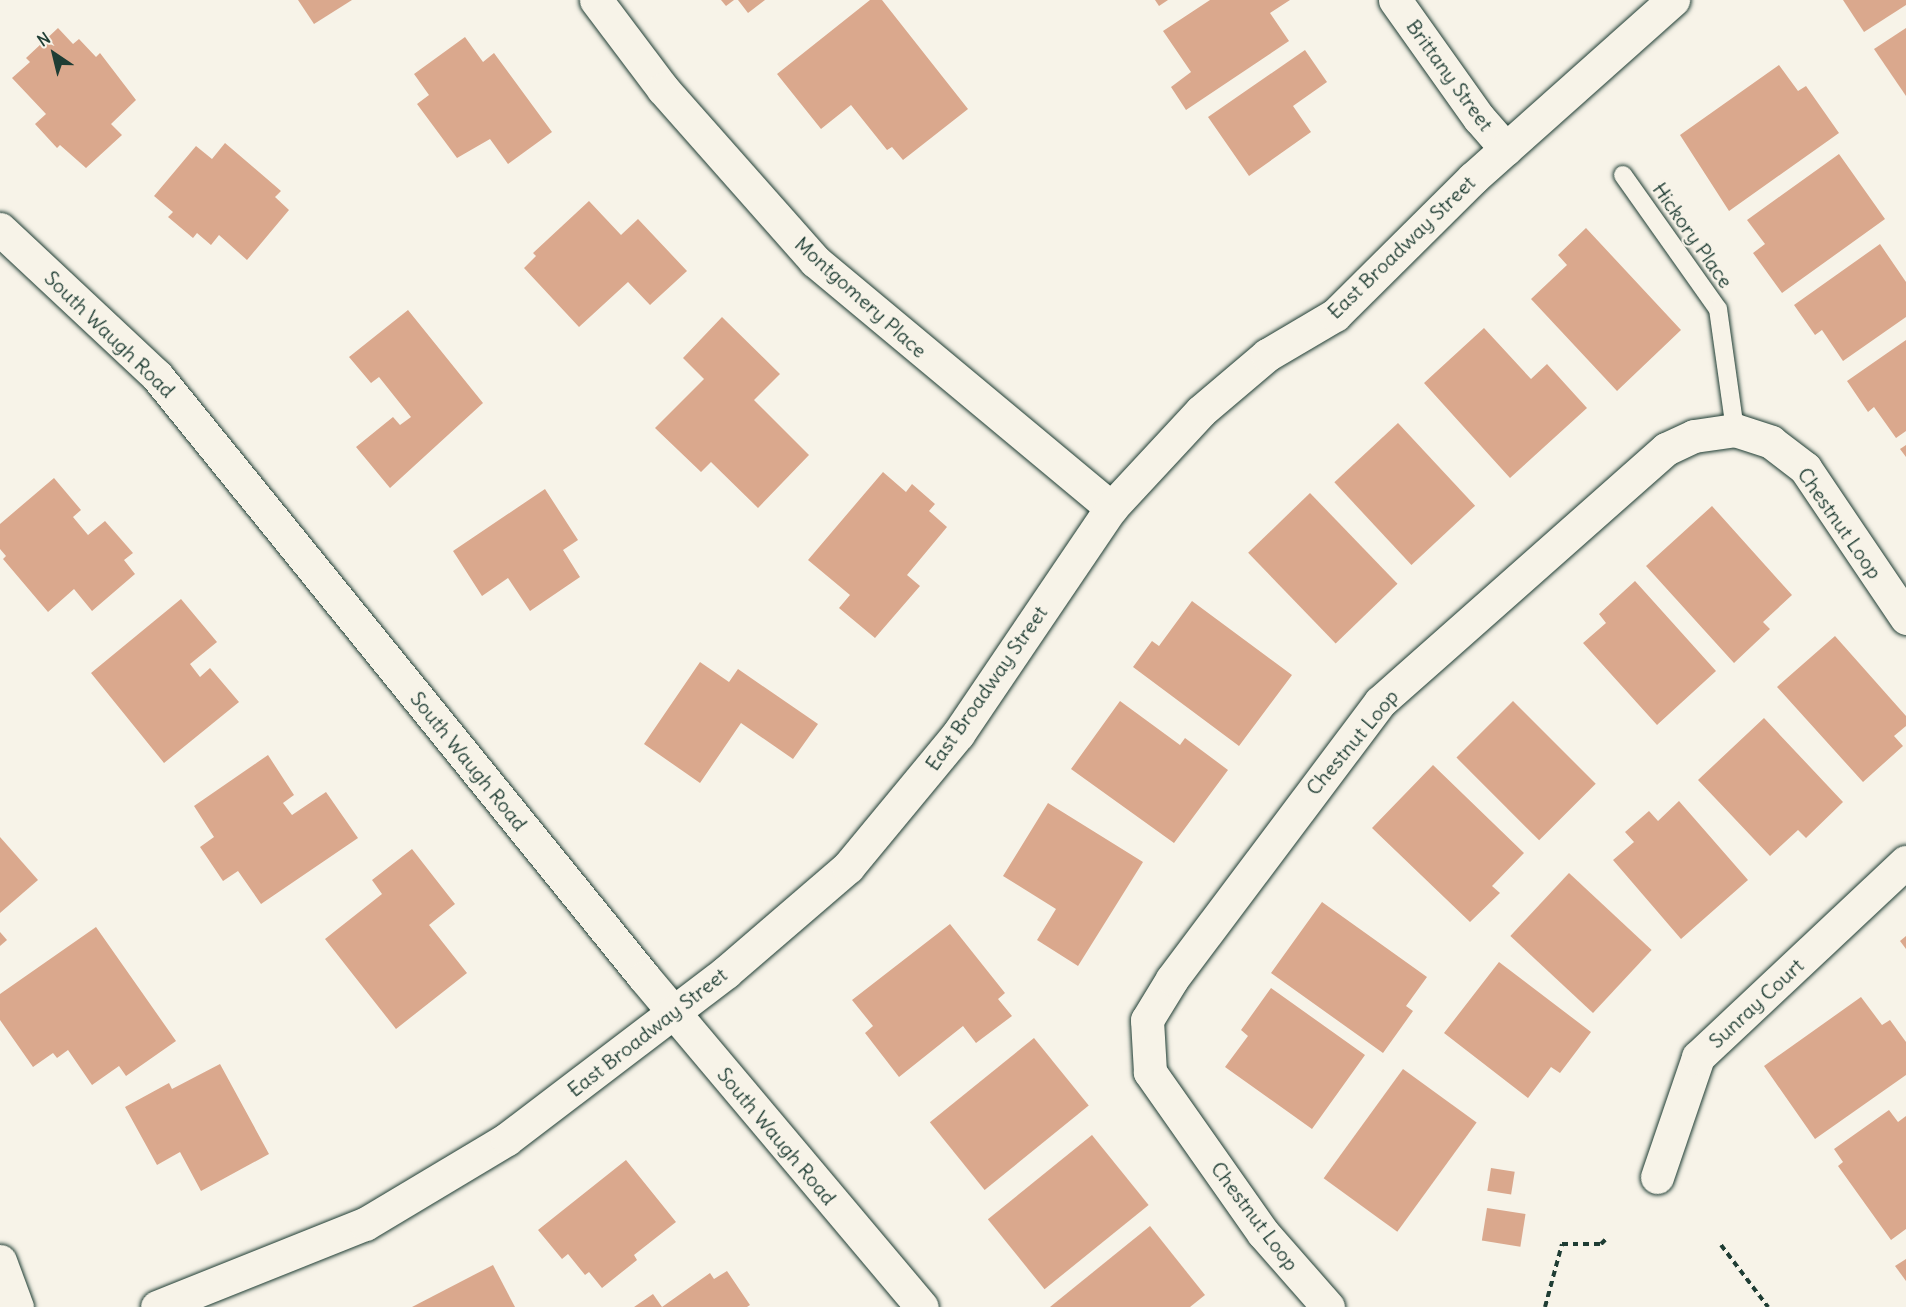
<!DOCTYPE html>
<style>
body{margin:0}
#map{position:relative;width:1906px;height:1307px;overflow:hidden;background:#f7f3e8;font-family:Delius,sans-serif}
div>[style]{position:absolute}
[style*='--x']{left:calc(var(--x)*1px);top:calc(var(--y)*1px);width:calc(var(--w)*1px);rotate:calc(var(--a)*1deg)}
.building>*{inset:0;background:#daa88d;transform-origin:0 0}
.path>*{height:4px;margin-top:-2px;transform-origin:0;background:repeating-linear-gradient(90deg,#1f3d34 0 6px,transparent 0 10.5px)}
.roads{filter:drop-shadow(0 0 2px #1f3d34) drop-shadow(0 0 2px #1f3d34)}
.service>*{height:18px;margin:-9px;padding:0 9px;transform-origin:9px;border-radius:9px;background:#f7f3e8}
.minor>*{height:33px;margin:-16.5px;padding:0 16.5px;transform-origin:16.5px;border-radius:16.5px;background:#f7f3e8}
.tertiary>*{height:33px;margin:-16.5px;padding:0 16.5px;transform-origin:16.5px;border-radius:16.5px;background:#f7f3e8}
span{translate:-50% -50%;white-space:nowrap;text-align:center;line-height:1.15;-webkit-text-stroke:4.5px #f7f3e8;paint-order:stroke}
.street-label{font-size:20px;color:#1f3d34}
.north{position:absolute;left:24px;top:24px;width:60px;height:60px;-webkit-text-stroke:4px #f7f3e8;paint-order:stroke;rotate:325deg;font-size:16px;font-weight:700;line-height:24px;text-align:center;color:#1f3d34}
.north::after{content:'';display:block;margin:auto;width:21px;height:27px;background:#1f3d34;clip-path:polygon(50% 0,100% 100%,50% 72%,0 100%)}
</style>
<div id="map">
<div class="building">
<div style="clip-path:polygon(298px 0,352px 0,314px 24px)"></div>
<div style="clip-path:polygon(721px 0,734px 0,726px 6px)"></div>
<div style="clip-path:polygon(738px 0,765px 0,748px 13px)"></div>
<div style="clip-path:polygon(870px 0,882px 0,968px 109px,903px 160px,892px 147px,887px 150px,851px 105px,821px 129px,777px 74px)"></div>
<div style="clip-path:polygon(1155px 0,1168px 0,1159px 6px)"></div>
<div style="clip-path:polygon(1210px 0,1290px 0,1270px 13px,1289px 41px,1186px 110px,1171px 87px,1191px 72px,1163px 31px)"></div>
<div style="clip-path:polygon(1843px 0,1906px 0,1906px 5px,1864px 32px)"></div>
<div style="clip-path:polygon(58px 28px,73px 44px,79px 39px,96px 57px,100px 53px,136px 100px,111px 124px,122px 135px,86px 168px,60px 145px,57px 148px,35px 124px,46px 114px,12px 78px,30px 62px,26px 58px)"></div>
<div style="clip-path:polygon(1906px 28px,1906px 96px,1874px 49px)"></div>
<div style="clip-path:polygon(465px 37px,483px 62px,494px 53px,552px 132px,508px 164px,490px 139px,457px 158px,417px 104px,429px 95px,414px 74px)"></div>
<div style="clip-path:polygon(1305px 50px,1327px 82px,1293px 106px,1311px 132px,1249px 176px,1208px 117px)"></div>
<div style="clip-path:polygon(1779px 65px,1798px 91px,1806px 86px,1839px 133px,1729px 211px,1680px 135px)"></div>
<div style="clip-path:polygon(225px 143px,281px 191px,275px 197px,289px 210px,247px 260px,219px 235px,211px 245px,197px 233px,193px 238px,168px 217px,173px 212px,154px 196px,196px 146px,212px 159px)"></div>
<div style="clip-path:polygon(1839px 154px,1885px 219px,1782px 293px,1753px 253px,1765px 244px,1747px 220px)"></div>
<div style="clip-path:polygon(589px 201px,621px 235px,638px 219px,687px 271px,650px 305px,628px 282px,579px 327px,524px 268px,536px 256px,533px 253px)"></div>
<div style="clip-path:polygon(1586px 228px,1681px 330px,1617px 391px,1531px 299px,1567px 265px,1558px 255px)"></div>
<div style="clip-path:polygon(1880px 244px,1906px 282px,1906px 317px,1843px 361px,1822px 330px,1815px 335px,1794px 305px)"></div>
<div style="clip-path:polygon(408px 310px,483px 403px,390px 488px,356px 447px,393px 417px,400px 425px,411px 417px,379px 377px,371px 383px,349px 357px)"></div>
<div style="clip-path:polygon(722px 317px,780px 374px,754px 400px,809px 455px,758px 508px,711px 462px,701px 472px,655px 428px,704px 379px,683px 358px)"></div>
<div style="clip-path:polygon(1484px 328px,1531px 379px,1547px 364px,1587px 408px,1510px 478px,1424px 383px)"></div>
<div style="clip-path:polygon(1906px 340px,1906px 431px,1896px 438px,1874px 407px,1868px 412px,1847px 381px)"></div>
<div style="left:1398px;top:423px;width:113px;height:87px;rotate:47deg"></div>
<div style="clip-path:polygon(1906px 445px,1906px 457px,1900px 449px)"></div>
<div style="clip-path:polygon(883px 472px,906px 492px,912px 484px,935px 504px,929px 511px,947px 527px,907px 575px,920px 586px,875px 638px,839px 608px,850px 595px,808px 560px)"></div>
<div style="clip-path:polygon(54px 478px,81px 510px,73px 517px,88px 535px,105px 521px,133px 553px,124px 560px,135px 574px,92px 611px,74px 589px,48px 612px,3px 559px,6px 556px,0 549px,0 524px)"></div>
<div style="clip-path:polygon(545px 489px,578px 540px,563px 550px,580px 577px,530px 611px,508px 578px,482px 596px,453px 551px)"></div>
<div style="left:1310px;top:493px;width:126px;height:86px;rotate:46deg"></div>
<div style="clip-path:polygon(1712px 506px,1792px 595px,1763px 622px,1770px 629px,1734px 663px,1646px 566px)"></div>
<div style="clip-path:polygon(1635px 581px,1716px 671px,1657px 725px,1583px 643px,1606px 623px,1599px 614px)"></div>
<div style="clip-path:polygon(181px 599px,217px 642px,190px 664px,200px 677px,210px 668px,239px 702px,164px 763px,91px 673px)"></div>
<div style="clip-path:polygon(1192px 601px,1292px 675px,1239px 746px,1133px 667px,1152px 641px,1159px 646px)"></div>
<div style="clip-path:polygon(1835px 636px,1906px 716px,1906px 726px,1894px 736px,1903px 746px,1863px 782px,1777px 687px)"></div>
<div style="clip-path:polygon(700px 662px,729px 682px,738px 669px,818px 724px,793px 759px,741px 723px,700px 783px,644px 744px)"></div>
<div style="clip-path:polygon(1120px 701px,1180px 745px,1185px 738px,1228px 770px,1174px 843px,1071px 769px)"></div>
<div style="left:1513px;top:701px;width:117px;height:80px;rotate:45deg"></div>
<div style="clip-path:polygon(1764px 718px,1843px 802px,1806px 838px,1798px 830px,1770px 856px,1698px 780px)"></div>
<div style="clip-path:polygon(268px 755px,294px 795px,283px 803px,292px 815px,326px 792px,358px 838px,261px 904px,238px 871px,223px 881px,200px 847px,214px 837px,194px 806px)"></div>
<div style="clip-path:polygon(1433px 765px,1524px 853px,1492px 886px,1500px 893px,1470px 922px,1372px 828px)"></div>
<div style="clip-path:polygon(1679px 801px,1748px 880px,1681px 939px,1613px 860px,1634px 842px,1625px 832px,1649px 811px,1658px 821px)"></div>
<div style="clip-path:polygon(1048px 803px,1143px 862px,1078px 966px,1037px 940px,1056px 909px,1003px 876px)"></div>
<div style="clip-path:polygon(0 837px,38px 880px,0 913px)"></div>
<div style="clip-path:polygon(412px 849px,455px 904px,429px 925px,467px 973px,396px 1029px,325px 939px,382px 894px,372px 880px)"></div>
<div style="left:1569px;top:873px;width:113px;height:86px;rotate:43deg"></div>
<div style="clip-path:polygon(1322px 902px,1427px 977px,1406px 1006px,1413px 1011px,1383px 1053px,1271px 973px)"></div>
<div style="clip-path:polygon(950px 924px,1005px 993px,998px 999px,1012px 1016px,976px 1043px,963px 1026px,899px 1077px,865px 1033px,873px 1026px,852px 1000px)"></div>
<div style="clip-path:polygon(96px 927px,176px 1041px,126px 1076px,119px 1066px,92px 1085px,68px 1050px,57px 1058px,53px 1053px,33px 1067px,0 1020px,0 994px)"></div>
<div style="clip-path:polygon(0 932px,7px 940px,0 946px)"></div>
<div style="clip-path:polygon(1906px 936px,1906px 949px,1900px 941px)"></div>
<div style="clip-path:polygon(1499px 962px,1591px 1032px,1560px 1073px,1551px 1067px,1528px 1098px,1444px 1033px)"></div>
<div style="clip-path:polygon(1271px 988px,1365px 1055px,1312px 1129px,1225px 1067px,1248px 1036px,1241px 1030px)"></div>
<div style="clip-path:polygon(1861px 997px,1882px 1025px,1890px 1020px,1906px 1042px,1906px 1075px,1815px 1139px,1764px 1066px)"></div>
<div style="left:1034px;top:1038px;width:87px;height:134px;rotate:51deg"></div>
<div style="clip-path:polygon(220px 1064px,269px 1154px,201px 1191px,180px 1152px,157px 1165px,125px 1107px,169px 1083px,172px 1089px)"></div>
<div style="left:1403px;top:1069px;width:91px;height:135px;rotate:36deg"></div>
<div style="clip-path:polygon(1889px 1110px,1898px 1122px,1906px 1116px,1906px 1229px,1891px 1240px,1838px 1166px,1843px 1162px,1834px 1149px)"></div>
<div style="left:1092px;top:1135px;width:90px;height:134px;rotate:51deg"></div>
<div style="clip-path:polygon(626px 1160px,676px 1222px,634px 1255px,637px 1260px,602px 1288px,589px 1272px,585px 1275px,568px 1254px,562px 1259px,538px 1230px)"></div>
<div style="left:1491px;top:1168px;width:24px;height:23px;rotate:9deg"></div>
<div style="left:1487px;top:1208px;width:39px;height:33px;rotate:9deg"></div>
<div style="clip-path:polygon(1150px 1226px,1205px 1295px,1190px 1307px,1050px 1307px)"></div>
<div style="clip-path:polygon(1906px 1259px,1906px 1281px,1895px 1266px)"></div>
<div style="clip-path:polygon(493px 1265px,515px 1307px,412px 1307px)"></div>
<div style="clip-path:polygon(727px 1271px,750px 1305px,747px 1307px,634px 1307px,653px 1294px,662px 1307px,710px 1273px,714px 1279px)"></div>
</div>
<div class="path">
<div style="--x:1721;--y:1245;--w:78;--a:52.8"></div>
<div style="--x:1545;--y:1307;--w:65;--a:-74.9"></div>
<div style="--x:1562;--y:1244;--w:39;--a:0"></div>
<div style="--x:1601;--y:1244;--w:6;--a:-45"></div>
</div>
<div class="roads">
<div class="service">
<div style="--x:1623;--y:175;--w:164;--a:54.7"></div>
<div style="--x:1718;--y:309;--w:122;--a:82"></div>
</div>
<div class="minor">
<div style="--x:596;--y:0;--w:111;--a:53"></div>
<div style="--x:663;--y:89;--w:230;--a:48.5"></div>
<div style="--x:815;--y:261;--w:386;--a:39.8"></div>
<div style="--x:1395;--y:0;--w:145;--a:54.6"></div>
<div style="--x:1479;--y:118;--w:41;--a:48.9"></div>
<div style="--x:0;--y:229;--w:215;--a:43.1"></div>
<div style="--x:157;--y:376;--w:774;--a:50.98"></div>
<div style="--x:644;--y:977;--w:431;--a:49.9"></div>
<div style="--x:1657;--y:1177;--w:127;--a:-71.1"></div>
<div style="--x:1698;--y:1057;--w:285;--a:-43.2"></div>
<div style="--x:0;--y:1261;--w:49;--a:69.7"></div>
<div style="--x:1328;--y:1307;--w:98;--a:-131.3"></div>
<div style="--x:1263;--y:1233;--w:197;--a:-125.1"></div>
<div style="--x:1150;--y:1072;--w:52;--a:-93.3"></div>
<div style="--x:1147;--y:1020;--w:48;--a:-58.6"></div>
<div style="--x:1172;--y:979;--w:346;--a:-53.1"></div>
<div style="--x:1380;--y:702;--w:382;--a:-41.5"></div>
<div style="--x:1666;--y:449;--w:31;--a:-25"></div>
<div style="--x:1694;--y:436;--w:41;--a:-8.3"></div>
<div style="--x:1735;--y:430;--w:38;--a:18"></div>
<div style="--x:1771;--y:442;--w:43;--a:37.4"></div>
<div style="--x:1805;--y:468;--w:181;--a:56"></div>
</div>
<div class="tertiary">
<div style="--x:157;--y:1307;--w:224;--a:-21.8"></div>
<div style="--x:365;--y:1224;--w:165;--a:-30.9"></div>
<div style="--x:507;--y:1139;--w:275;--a:-37.3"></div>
<div style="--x:726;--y:972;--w:161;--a:-40.7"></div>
<div style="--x:848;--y:867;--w:173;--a:-50.4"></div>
<div style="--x:958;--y:734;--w:273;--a:-55.9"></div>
<div style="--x:1111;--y:508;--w:132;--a:-47.1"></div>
<div style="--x:1201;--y:411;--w:87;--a:-40.3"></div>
<div style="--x:1267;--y:355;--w:79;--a:-30.5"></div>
<div style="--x:1335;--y:315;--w:194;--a:-44.8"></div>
<div style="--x:1473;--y:178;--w:268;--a:-41.7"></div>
</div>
</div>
<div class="street-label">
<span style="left:1450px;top:75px;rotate:54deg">Brittany Street</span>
<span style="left:1693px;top:235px;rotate:55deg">Hickory Place</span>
<span style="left:1401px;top:247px;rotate:-44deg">East Broadway Street</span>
<span style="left:861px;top:297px;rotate:42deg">Montgomery Place</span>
<span style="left:110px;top:334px;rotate:44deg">South Waugh Road</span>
<span style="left:1840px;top:523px;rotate:55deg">Chestnut Loop</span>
<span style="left:986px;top:688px;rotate:-55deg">East Broadway Street</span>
<span style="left:1352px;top:742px;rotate:-50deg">Chestnut Loop</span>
<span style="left:469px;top:761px;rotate:51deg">South Waugh Road</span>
<span style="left:1756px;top:1003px;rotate:-43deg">Sunray Court</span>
<span style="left:647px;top:1032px;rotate:-38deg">East Broadway Street</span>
<span style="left:777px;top:1136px;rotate:50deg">South Waugh Road</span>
<span style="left:1255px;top:1216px;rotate:53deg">Chestnut Loop</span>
</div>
<div class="north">N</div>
</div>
